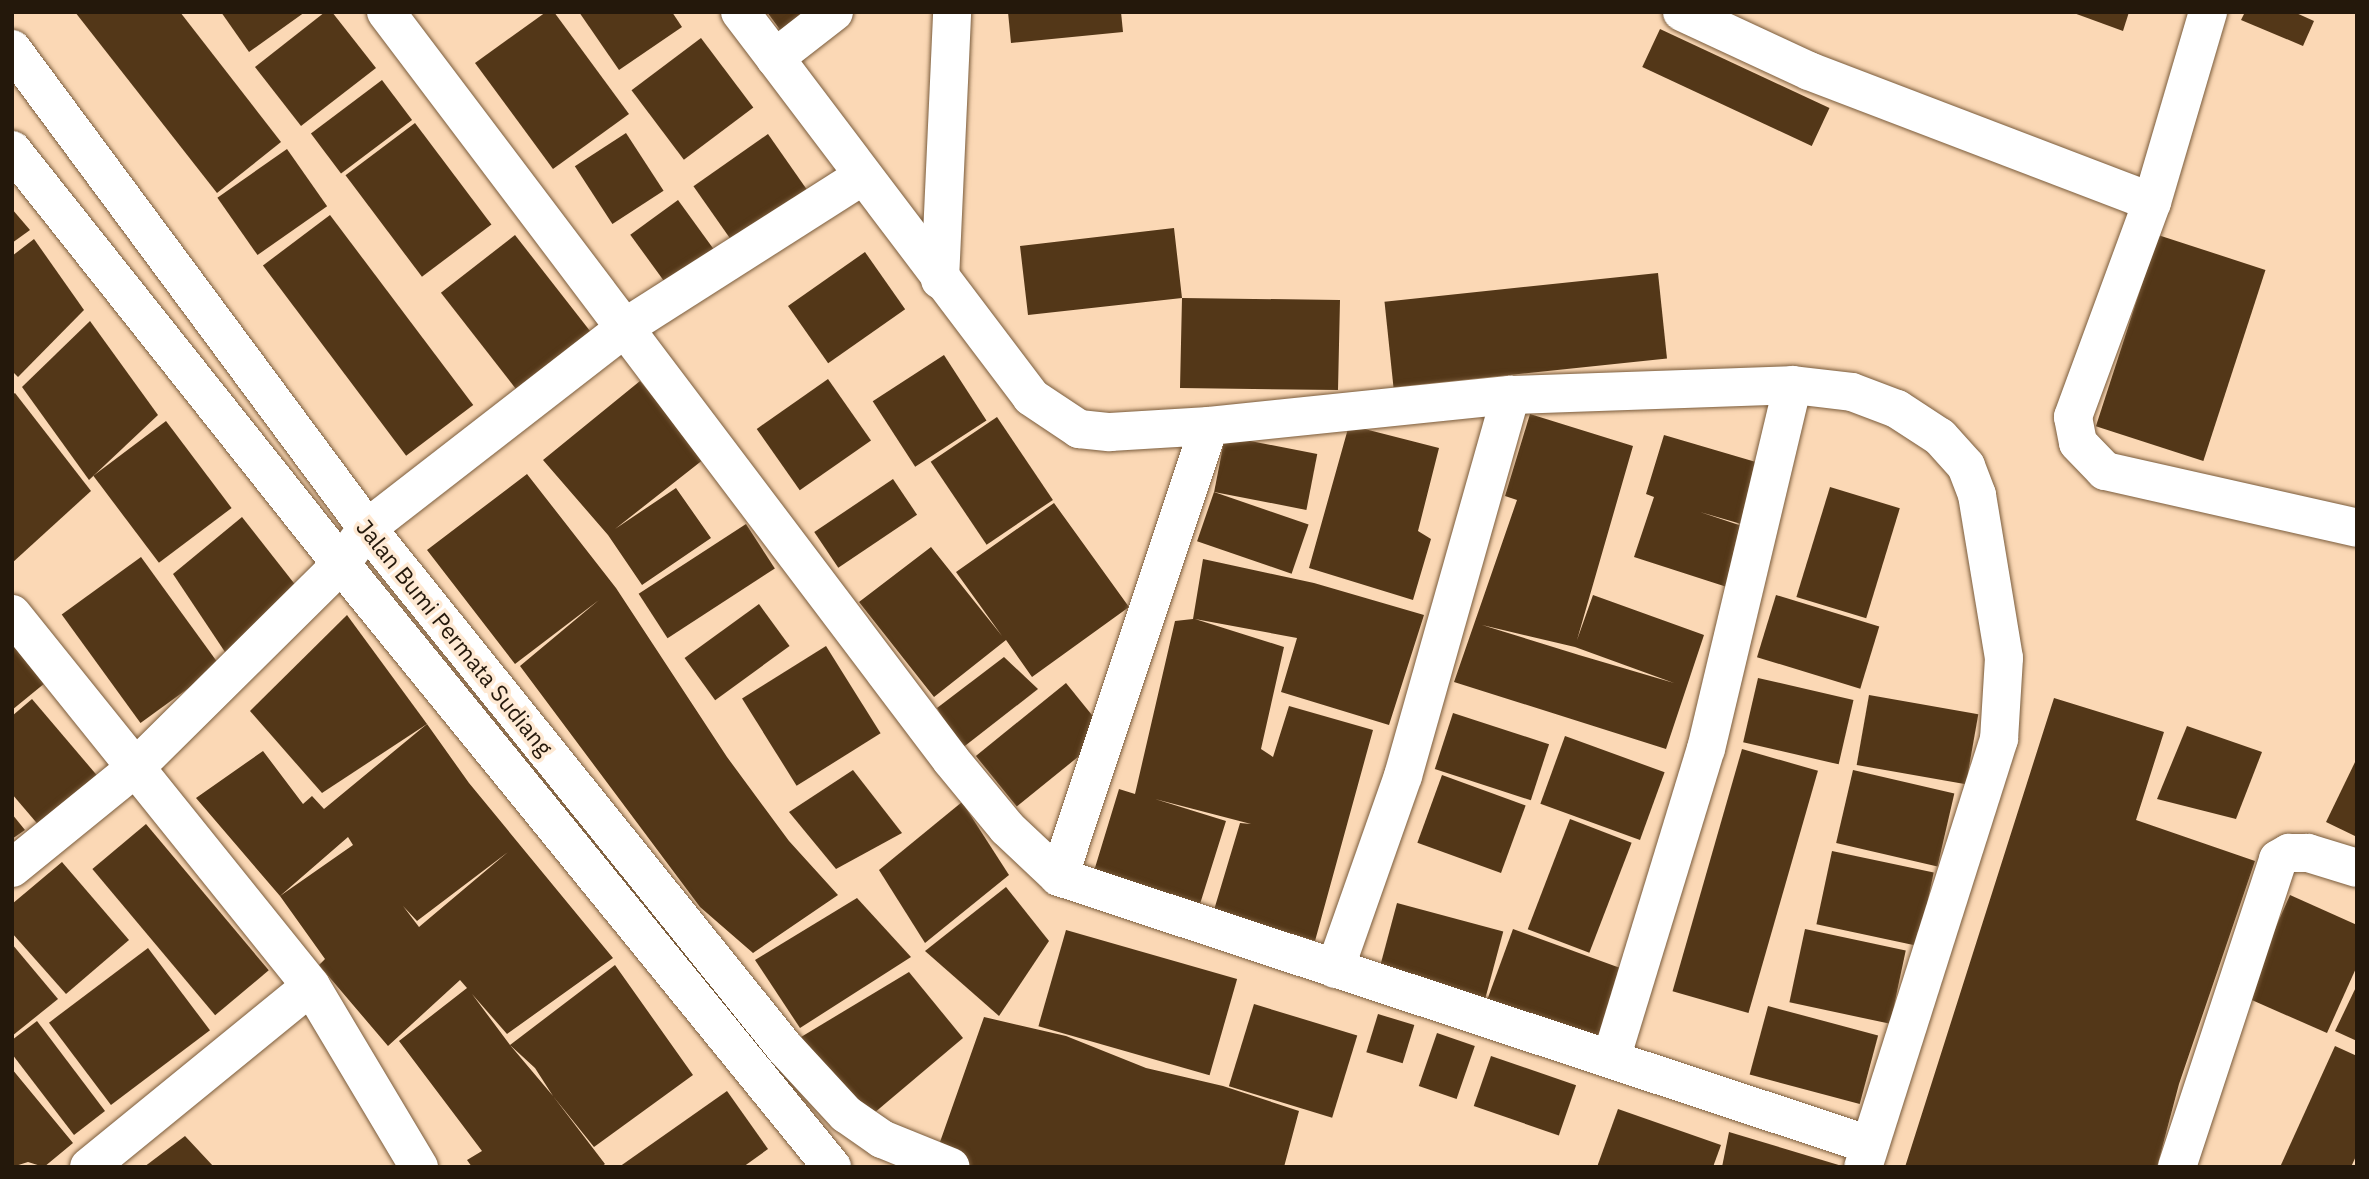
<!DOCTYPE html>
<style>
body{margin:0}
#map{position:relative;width:2369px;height:1179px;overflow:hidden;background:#fbd8b5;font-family:"IBM Plex Sans",sans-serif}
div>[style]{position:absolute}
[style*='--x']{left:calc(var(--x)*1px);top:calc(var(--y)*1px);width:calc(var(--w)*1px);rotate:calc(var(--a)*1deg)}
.building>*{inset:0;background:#533718;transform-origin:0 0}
.roads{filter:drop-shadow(0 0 2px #7a5c3c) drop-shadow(0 0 2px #7a5c3c)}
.minor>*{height:38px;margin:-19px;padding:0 19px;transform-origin:19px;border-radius:19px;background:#fff}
span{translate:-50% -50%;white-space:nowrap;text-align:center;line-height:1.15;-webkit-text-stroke:7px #fee9d3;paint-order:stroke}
.street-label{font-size:23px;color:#24180b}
.frame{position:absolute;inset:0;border:14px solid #24180b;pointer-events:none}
</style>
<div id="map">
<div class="building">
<div style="clip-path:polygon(75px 12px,180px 12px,281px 142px,217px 193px)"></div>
<div style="clip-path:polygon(221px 12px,305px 12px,249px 52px)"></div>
<div style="clip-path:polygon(325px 12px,332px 12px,376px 68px,301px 126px,255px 67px)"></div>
<div style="clip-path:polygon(546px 12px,554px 12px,629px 114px,553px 169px,475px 63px)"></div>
<div style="clip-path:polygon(579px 12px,672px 12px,682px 27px,619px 70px)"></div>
<div style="clip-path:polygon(767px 12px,828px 12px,789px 42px)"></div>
<div style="clip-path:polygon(1008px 12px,1121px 12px,1123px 32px,1011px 43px)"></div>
<div style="clip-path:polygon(2071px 12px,2129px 12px,2123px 31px)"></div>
<div style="clip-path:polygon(2245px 12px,2294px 12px,2314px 21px,2303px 46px,2241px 20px)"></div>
<div style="left:1660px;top:29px;width:187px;height:42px;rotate:25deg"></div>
<div style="left:701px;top:38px;width:87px;height:87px;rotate:53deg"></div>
<div style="left:382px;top:80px;width:50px;height:89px;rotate:53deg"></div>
<div style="left:415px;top:123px;width:127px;height:87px;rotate:53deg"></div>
<div style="left:626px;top:133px;width:69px;height:61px;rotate:57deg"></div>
<div style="left:768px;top:134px;width:78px;height:91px;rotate:55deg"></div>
<div style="left:287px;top:149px;width:70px;height:85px;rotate:55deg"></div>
<div style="left:678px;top:200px;width:62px;height:59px;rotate:54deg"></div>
<div style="clip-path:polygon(12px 209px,30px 230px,12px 243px)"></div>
<div style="left:330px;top:215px;width:238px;height:84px;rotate:53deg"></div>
<div style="clip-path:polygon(1174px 228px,1182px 298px,1340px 300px,1338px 390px,1180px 388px,1182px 298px,1028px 315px,1020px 246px)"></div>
<div style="left:515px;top:235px;width:132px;height:94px;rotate:52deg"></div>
<div style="left:2158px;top:235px;width:113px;height:201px;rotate:18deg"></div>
<div style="clip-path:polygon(34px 239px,84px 310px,18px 377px,12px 371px,12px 256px)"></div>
<div style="left:865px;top:252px;width:70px;height:94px;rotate:55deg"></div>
<div style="left:1658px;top:273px;width:86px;height:275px;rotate:84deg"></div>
<div style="clip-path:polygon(90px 321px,158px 415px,89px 480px,22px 387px)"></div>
<div style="left:944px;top:355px;width:78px;height:85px;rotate:57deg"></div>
<div style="left:828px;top:379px;width:75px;height:87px;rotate:55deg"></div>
<div style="clip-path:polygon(640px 381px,704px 459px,615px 529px,676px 488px,711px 538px,642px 585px,608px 535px,543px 460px)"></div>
<div style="clip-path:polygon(15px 393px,91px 491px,12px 563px,12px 395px)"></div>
<div style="clip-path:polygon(evenodd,1530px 414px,1633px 446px,1577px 640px,1593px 595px,1704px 635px,1666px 749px,1454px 682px,1517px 500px,1505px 496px,1530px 414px,1482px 625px,1575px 647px,1674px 683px,1579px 655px,1482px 625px)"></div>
<div style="left:997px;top:417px;width:100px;height:80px;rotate:56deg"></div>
<div style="left:166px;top:421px;width:109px;height:91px;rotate:53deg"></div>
<div style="clip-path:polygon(1349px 425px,1439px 448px,1418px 531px,1431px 539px,1413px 600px,1309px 568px)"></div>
<div style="clip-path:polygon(1664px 435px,1766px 465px,1748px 526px,1700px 512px,1751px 529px,1730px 588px,1634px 557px,1654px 497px,1646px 494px)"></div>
<div style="left:1225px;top:436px;width:94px;height:57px;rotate:11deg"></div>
<div style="clip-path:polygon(527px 474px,616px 588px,727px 757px,789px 841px,838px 895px,753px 953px,700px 907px,520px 666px,599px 600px,515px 664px,427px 550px)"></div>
<div style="left:893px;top:479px;width:43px;height:95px;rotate:56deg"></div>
<div style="left:1830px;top:487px;width:73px;height:115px;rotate:17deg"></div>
<div style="left:1214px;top:492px;width:100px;height:52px;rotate:19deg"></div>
<div style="clip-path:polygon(1054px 503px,1129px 607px,1032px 677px,1006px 640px,934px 697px,859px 602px,931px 547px,1002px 636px,956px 572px)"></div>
<div style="clip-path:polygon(242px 517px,297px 587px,229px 658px,173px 574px)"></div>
<div style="left:746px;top:524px;width:53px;height:128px;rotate:57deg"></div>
<div style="left:141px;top:557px;width:134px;height:98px;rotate:54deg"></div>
<div style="clip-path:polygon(1203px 559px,1314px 583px,1424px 615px,1389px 725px,1281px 692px,1297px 638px,1195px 619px,1284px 647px,1261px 749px,1273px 757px,1289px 706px,1373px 730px,1315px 941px,1214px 910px,1240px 823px,1251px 824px,1155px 799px,1226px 821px,1200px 904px,1094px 871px,1119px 789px,1135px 794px,1175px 621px,1193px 619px)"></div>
<div style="left:1776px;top:595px;width:108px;height:65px;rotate:17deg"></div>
<div style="left:759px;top:604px;width:52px;height:92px;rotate:54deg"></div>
<div style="clip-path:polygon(347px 615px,427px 724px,322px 793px,250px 711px)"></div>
<div style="clip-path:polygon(12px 642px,45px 683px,12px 710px)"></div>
<div style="left:826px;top:646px;width:103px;height:99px;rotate:58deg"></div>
<div style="clip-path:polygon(1004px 657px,1038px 689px,961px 749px,937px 708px)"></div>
<div style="left:1758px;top:678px;width:98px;height:66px;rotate:13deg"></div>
<div style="left:1066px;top:683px;width:65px;height:116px;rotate:51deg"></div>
<div style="left:1869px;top:695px;width:111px;height:71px;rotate:10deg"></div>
<div style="clip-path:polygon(2054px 698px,2164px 732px,2136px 820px,2255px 861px,2179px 1084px,2157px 1167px,1905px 1167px)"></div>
<div style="clip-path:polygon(32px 699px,106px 786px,47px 835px,12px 794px,12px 716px)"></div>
<div style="left:1453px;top:713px;width:101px;height:59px;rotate:18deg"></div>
<div style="clip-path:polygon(evenodd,427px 724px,469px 783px,613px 958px,507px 1034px,472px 994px,510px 1045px,553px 1096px,535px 1068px,510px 1045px,615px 965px,693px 1075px,594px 1147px,553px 1096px,605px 1164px,601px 1167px,472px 1167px,467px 1160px,482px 1151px,399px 1041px,467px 988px,460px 980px,388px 1046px,319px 965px,325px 959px,280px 896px,353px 845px,348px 837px,280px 896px,196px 798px,263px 751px,303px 804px,312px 796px,324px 809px,427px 724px,508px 852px,419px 927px,403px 906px,417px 921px,508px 852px)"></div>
<div style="clip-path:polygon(2187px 726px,2262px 752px,2236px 819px,2157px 799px)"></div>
<div style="left:1565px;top:736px;width:106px;height:72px;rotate:20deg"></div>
<div style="left:1742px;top:749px;width:79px;height:252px;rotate:16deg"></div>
<div style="clip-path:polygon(2357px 758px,2357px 837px,2326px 822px)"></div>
<div style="clip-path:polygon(853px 770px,902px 833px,836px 869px,789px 812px)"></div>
<div style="left:1853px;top:770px;width:104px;height:75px;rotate:13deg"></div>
<div style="left:1442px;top:775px;width:89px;height:72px;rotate:20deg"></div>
<div style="clip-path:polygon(962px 802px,1009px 875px,925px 943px,879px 870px)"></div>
<div style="clip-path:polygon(12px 814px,25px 830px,12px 839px)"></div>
<div style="left:1570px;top:819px;width:66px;height:118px;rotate:21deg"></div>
<div style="left:146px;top:824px;width:191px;height:70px;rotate:50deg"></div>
<div style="left:1832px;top:851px;width:104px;height:75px;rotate:12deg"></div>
<div style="clip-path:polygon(62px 862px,129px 940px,66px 994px,12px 933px,12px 904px)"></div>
<div style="clip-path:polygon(1006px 887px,1049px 941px,999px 1016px,925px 951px)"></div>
<div style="clip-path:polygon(2290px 895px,2357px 925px,2357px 966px,2327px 1033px,2245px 997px)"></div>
<div style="clip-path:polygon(857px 898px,911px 957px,800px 1028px,755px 960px)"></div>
<div style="left:1397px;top:903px;width:110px;height:69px;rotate:15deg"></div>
<div style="left:1513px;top:929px;width:117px;height:79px;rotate:20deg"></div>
<div style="left:1805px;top:929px;width:103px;height:75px;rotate:12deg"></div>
<div style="left:1066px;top:930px;width:178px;height:100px;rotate:16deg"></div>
<div style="clip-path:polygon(12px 944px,58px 999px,12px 1036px)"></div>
<div style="left:148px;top:948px;width:103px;height:124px;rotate:53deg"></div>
<div style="clip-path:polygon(909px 972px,963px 1038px,867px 1119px,801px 1037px)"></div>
<div style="clip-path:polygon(2357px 985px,2357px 1041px,2335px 1031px)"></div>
<div style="left:1254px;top:1004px;width:108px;height:86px;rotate:17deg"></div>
<div style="left:1768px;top:1006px;width:114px;height:71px;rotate:15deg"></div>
<div style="left:1378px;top:1014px;width:38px;height:40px;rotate:17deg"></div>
<div style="clip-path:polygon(984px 1017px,1066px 1036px,1146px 1068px,1223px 1086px,1299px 1111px,1284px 1167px,959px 1167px,934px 1159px)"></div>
<div style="clip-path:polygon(37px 1021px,105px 1111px,74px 1135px,12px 1054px,12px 1040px)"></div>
<div style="left:1437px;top:1033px;width:40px;height:56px;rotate:19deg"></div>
<div style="clip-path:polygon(2335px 1046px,2357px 1056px,2357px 1154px,2351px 1167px,2280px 1167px)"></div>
<div style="left:1491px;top:1056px;width:90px;height:53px;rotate:19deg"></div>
<div style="clip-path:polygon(12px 1069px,73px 1143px,44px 1167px,28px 1162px,12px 1167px)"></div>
<div style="clip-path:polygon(727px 1091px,768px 1149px,743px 1167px,619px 1167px)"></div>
<div style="clip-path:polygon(1618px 1109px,1721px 1145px,1713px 1167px,1597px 1167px)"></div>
<div style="clip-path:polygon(1729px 1132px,1842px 1166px,1842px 1167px,1722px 1167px)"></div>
<div style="clip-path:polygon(185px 1136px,214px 1167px,144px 1167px)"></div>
</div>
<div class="roads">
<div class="minor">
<div style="--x:386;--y:12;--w:937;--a:52.93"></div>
<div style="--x:951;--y:760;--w:88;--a:50.5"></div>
<div style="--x:1007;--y:828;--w:71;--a:43.3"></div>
<div style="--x:1059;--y:877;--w:854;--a:18.29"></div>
<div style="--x:740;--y:12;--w:58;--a:52.7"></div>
<div style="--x:834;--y:12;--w:75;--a:142.1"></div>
<div style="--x:775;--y:58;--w:425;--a:52.9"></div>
<div style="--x:1031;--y:397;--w:58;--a:33.7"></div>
<div style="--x:1079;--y:429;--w:31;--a:6"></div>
<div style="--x:1110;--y:432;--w:99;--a:-3.5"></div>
<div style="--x:1209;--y:426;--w:304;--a:-5.9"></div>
<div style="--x:1511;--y:395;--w:282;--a:-2"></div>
<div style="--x:1682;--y:12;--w:140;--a:24.9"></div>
<div style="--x:1809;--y:71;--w:367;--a:20.9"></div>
<div style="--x:2208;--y:12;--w:198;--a:106.4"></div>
<div style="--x:2152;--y:202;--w:229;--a:110.2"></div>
<div style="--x:2073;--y:417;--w:26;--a:79"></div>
<div style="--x:2078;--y:443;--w:39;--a:46"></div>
<div style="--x:2105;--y:471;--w:258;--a:12.7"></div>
<div style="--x:12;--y:49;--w:596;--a:53.46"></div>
<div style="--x:367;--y:528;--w:667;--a:51.21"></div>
<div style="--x:785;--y:1048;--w:90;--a:47.3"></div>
<div style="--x:846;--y:1114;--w:44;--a:34.8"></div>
<div style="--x:882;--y:1139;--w:74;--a:22.1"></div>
<div style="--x:12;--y:150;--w:529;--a:51.53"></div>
<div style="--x:341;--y:564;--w:778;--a:50.85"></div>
<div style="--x:940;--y:280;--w:268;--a:-87.4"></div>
<div style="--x:12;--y:614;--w:477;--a:51.2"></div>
<div style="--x:311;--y:986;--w:211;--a:59.2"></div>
<div style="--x:12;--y:868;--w:159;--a:-39.1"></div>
<div style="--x:135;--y:768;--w:290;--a:-44.7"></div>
<div style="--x:341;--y:564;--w:44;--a:-54.2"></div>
<div style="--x:367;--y:528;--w:329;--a:-37.8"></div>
<div style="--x:627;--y:326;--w:277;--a:-32.5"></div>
<div style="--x:1059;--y:877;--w:475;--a:-71.6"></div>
<div style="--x:1335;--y:969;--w:205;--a:-70.6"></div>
<div style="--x:1403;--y:776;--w:396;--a:-74.2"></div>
<div style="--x:1611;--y:1059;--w:324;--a:-73"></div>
<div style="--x:1706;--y:749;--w:374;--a:-76.6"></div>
<div style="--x:1793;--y:385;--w:59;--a:6.8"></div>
<div style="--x:1852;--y:392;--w:48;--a:20.7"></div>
<div style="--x:1897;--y:409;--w:51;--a:33.1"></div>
<div style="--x:1940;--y:437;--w:39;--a:48"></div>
<div style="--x:1966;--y:466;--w:31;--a:69"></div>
<div style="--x:1977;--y:495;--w:165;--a:80.6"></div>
<div style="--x:2004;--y:658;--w:81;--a:93.5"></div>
<div style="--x:1999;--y:739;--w:449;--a:107.6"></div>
<div style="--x:89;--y:1167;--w:286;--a:-39.2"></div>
<div style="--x:2177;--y:1167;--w:324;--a:-71.8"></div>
<div style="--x:2278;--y:859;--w:13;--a:-29"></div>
<div style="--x:2289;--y:853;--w:19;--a:0"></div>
<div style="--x:2308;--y:853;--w:51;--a:17"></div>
</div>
</div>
<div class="street-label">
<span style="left:455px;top:637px;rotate:51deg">Jalan Bumi Permata Sudiang</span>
</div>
<div class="frame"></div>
</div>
